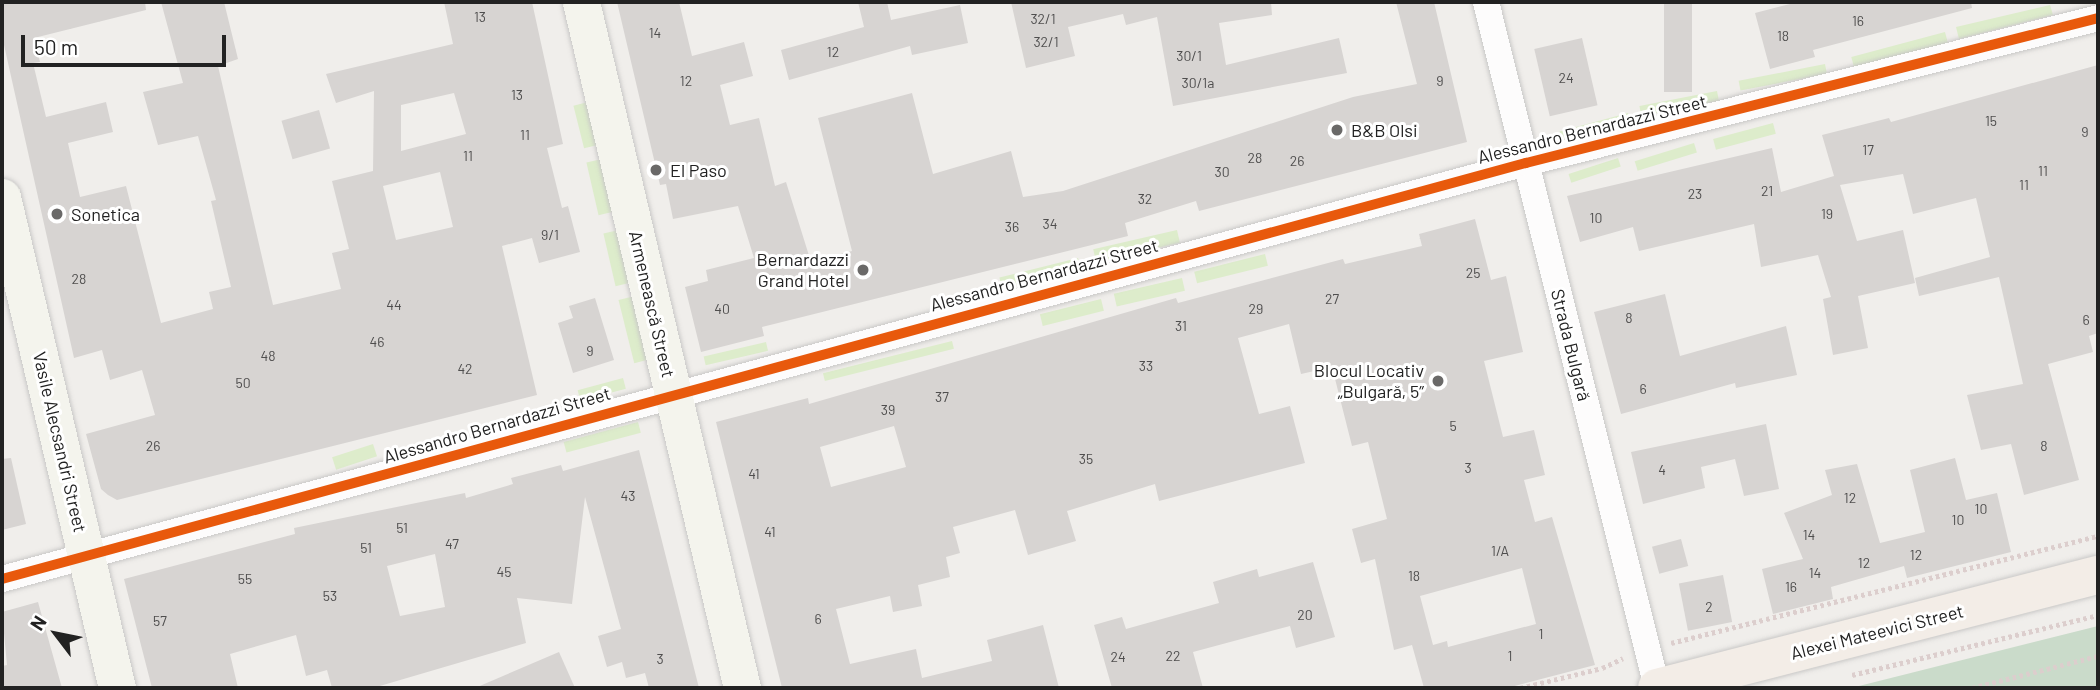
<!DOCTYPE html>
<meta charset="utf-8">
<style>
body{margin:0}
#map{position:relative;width:2100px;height:690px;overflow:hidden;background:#f0eeeb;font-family:Barlow,sans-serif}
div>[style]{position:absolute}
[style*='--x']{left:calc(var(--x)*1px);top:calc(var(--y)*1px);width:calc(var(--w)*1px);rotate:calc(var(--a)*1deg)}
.grass>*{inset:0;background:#ddeccb;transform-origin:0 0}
.cemetery>*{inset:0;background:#cadbca}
.building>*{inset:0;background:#d7d4d2;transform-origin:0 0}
.path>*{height:4.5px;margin-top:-2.25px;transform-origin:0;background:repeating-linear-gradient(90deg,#dccecd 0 3.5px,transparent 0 7px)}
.roads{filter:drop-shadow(0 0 2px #c9c8c7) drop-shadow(0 0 2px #c9c8c7)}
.minor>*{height:26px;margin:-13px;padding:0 13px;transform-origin:13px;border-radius:13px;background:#fdfcfc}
.secondary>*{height:37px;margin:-18.5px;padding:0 18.5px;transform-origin:18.5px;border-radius:18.5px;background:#f4f4ed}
.primary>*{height:38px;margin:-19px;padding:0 19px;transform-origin:19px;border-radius:19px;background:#f3ede7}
.cycleway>*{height:10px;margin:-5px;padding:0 5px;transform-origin:5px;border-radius:5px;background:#e8590c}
.dots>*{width:19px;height:19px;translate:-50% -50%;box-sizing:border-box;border:4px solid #fff;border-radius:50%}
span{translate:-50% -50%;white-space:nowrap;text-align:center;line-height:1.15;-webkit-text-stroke:6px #fff;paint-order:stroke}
.number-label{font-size:14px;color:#4f4e4e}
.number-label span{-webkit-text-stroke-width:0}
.street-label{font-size:18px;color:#222}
.poi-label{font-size:18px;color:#222}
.left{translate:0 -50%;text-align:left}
.right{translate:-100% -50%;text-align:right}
.frame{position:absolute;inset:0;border:4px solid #222;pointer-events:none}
.north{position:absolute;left:21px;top:599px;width:70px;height:70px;-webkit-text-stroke:5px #fff;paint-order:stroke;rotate:302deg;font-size:19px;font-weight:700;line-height:28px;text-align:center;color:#222}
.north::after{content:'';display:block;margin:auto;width:24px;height:32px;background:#222;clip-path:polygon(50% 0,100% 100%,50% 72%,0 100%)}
.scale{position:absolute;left:21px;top:35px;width:205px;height:32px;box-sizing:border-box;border:4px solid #222;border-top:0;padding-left:9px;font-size:21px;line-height:24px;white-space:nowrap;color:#222;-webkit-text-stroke:5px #fff;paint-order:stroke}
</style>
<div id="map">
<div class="grass">
<div style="clip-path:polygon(2050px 5px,2053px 15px,1959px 39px,1956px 27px)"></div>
<div style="left:1945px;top:32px;width:11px;height:97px;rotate:75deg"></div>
<div style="left:1825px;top:64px;width:10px;height:88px;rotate:79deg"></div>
<div style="left:1717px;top:91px;width:10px;height:79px;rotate:79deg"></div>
<div style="left:588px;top:102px;width:44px;height:15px;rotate:76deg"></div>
<div style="left:1628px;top:113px;width:11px;height:71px;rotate:75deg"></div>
<div style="left:1773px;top:123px;width:11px;height:62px;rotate:75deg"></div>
<div style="left:1694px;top:143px;width:10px;height:62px;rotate:73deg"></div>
<div style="left:1618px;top:158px;width:9px;height:52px;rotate:72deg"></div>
<div style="left:602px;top:159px;width:54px;height:16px;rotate:77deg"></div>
<div style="left:619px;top:230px;width:54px;height:16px;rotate:77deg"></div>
<div style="left:1177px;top:230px;width:13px;height:86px;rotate:77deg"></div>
<div style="left:1265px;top:254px;width:12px;height:73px;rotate:76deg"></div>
<div style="left:1078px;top:258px;width:12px;height:81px;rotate:76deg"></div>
<div style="left:1182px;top:278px;width:13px;height:70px;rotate:77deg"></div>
<div style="left:635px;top:296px;width:65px;height:17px;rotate:76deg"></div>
<div style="left:1101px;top:299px;width:12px;height:63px;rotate:76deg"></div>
<div style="left:952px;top:341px;width:8px;height:133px;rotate:76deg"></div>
<div style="left:766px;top:342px;width:9px;height:64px;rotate:77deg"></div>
<div style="left:623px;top:378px;width:11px;height:47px;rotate:75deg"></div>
<div style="left:638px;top:422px;width:11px;height:77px;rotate:75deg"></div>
<div style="left:373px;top:444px;width:13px;height:43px;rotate:72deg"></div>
</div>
<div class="cemetery">
<div style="clip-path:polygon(2098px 626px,2098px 688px,1851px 688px)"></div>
</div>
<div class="building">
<div style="clip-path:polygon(evenodd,2px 2px,145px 2px,146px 10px,34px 38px,40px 62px,33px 63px,46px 117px,106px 102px,113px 132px,68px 143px,80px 197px,126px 186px,161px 323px,213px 309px,209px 292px,231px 287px,211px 201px,216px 200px,198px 136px,158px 145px,143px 92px,183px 83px,161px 2px,224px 2px,238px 59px,218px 66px,273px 305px,341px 289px,332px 253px,349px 249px,332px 181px,373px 171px,374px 91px,336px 103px,326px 74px,453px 44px,444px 2px,532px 2px,563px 144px,547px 148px,562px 208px,568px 206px,580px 252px,539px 263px,532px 238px,502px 246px,537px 395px,117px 500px,108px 495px,101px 489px,86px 434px,155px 415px,142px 370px,110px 380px,102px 350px,74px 358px,2px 36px,2px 2px,454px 93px,466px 134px,401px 151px,401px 105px,454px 93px,2px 2px,440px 172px,453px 227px,396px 240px,383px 186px,440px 172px)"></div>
<div style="clip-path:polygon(617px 2px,679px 2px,692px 56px,744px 42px,753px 76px,720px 85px,730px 125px,759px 118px,775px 186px,786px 182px,811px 262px,852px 251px,818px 118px,912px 93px,933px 174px,1011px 151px,1023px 197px,1063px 191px,1353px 97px,1417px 84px,1396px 2px,1434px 2px,1467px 142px,1199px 211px,1196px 201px,1125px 223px,1128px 236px,762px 327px,764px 336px,701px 352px,685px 287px,708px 281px,706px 270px,754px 258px,738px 206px,673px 219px,666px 184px,660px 185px)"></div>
<div style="clip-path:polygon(858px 2px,887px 2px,891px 20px,960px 5px,968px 43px,912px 55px,910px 46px,789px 80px,781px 50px,864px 27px)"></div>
<div style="clip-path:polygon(1011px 2px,1271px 2px,1272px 15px,1219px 23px,1226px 65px,1339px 38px,1347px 73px,1173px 106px,1157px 17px,1126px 25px,1123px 14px,1068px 27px,1075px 56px,1026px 68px)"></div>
<div style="left:1664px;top:2px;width:28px;height:90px"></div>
<div style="clip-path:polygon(1798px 2px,1971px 2px,1972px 8px,1813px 50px,1815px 57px,1770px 69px,1755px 13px)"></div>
<div style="left:1582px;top:38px;width:69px;height:49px;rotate:77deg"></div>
<div style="clip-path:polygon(2098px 65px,2098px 333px,2089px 336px,2093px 352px,2048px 364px,2079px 480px,2024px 495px,2011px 444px,1981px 450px,1967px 395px,2023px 384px,1999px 277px,1919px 296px,1915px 278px,1990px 257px,1976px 198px,1913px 214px,1903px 174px,1840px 185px,1857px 241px,1903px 230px,1915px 283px,1858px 296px,1868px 348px,1833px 355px,1823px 299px,1831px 297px,1818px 255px,1761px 267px,1754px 224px,1639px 251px,1633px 227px,1580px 242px,1567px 196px,1772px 148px,1781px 192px,1834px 176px,1822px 135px,1889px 118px,1891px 122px)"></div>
<div style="left:319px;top:110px;width:40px;height:39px;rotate:74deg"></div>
<div style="clip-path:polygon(evenodd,1475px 219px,1491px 280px,1506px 276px,1523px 352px,1484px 361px,1503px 437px,1534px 430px,1545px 475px,1524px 480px,1535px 522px,1552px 517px,1595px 665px,1507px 688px,1424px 688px,1412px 645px,1394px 650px,1375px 559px,1361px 563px,1352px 529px,1387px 519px,1368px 442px,1352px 446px,1332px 367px,1301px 374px,1289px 324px,1238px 338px,1259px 414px,1290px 406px,1305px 463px,1159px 501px,1155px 484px,1067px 511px,1076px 541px,1028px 555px,1015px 510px,953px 527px,960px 553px,946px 557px,950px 577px,918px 585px,922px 606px,893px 612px,890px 596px,836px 609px,850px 664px,916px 649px,922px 678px,992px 661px,987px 640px,1043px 625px,1059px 688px,782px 688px,716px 422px,808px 398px,809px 404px,1176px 298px,1178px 303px,1343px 259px,1345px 264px,1422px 246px,1419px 234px,1475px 219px,894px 426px,906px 467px,831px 487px,820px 447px,894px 426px,1475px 219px,1522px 568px,1536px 624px,1448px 647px,1447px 641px,1433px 645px,1420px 596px,1522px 568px)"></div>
<div style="clip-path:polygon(1665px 294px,1680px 356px,1786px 326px,1797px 375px,1736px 388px,1735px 383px,1621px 414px,1594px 312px)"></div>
<div style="clip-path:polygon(595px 298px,614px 360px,573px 373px,558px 323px,573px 318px,569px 306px)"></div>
<div style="clip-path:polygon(1766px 424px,1779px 489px,1744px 496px,1735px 459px,1701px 467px,1705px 488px,1643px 504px,1631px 452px)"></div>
<div style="clip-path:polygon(evenodd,639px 450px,699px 688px,649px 688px,645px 673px,626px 678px,622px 662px,607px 667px,598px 636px,621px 629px,585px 497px,572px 604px,517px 598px,526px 643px,373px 688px,332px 688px,327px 670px,306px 676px,296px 635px,230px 654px,238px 688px,152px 688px,124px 579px,295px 534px,294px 528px,465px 493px,466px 498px,513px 484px,511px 478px,561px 465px,563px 471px,639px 450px,435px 554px,445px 607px,400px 616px,387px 566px,435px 554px)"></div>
<div style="clip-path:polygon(11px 458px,26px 524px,2px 530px,2px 459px)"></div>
<div style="clip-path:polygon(1955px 458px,1966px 500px,1997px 493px,2011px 552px,1907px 578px,1904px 566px,1831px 587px,1833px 599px,1773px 614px,1762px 569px,1803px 559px,1784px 513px,1832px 495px,1825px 470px,1857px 464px,1880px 543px,1925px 532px,1910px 470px)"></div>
<div style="left:1681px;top:539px;width:28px;height:30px;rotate:75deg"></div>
<div style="clip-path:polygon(1313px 562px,1335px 637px,1296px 648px,1290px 626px,1193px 652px,1203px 688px,1112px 688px,1094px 625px,1122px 617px,1126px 629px,1219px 603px,1213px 582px,1257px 569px,1259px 577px)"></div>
<div style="left:1723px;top:575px;width:48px;height:45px;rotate:79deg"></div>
<div style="clip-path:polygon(38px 602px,62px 688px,2px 688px,2px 666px,7px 665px,2px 612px)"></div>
<div style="clip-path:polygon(559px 652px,575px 688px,475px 688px)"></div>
</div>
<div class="path">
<div style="--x:1671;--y:643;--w:440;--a:-14.1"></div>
<div style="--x:1852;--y:675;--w:253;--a:-13.7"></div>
<div style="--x:1520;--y:688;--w:84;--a:-13.7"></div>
<div style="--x:1602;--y:668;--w:23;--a:-25"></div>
<div style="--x:1972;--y:688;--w:130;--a:-14.3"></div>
</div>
<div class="roads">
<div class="minor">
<div style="--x:1486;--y:2;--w:707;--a:76"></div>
<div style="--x:2;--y:579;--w:1580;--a:-15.27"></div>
<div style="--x:1526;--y:163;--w:590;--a:-14.22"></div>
</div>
<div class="secondary">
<div style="--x:581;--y:2;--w:705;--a:76.79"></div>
<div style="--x:2;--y:197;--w:504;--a:76.82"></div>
</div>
<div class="primary">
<div style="--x:1657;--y:688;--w:455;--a:-14.4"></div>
</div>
</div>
<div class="cycleway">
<div style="--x:2;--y:579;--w:1580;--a:-15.27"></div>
<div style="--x:1526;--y:163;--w:590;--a:-14.22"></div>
</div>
<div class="dots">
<div style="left:1337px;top:130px;background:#6a6968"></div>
<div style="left:656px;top:170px;background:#6a6968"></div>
<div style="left:57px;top:214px;background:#6a6968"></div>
<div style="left:863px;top:270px;background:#6a6968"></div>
<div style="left:1438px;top:381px;background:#6a6968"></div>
</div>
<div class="number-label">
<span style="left:480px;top:17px">13</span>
<span style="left:1043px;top:19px">32/1</span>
<span style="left:1858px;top:21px">16</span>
<span style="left:655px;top:33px">14</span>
<span style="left:1783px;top:36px">18</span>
<span style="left:1046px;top:42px">32/1</span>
<span style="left:833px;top:52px">12</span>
<span style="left:1189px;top:56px">30/1</span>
<span style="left:1566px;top:78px">24</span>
<span style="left:686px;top:81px">12</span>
<span style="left:1440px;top:81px">9</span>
<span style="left:1198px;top:83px">30/1a</span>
<span style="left:517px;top:95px">13</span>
<span style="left:1991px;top:121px">15</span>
<span style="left:2085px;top:132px">9</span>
<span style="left:525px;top:135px">11</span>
<span style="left:1868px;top:150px">17</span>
<span style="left:468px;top:156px">11</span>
<span style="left:1255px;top:158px">28</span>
<span style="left:1297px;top:161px">26</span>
<span style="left:2043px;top:171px">11</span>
<span style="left:1222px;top:172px">30</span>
<span style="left:2024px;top:185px">11</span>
<span style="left:1767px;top:191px">21</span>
<span style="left:1695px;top:194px">23</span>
<span style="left:1145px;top:199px">32</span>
<span style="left:1827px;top:214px">19</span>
<span style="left:1596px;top:218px">10</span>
<span style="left:1050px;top:224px">34</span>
<span style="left:1012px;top:227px">36</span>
<span style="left:550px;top:235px">9/1</span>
<span style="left:1473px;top:273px">25</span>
<span style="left:79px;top:279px">28</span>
<span style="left:1332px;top:299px">27</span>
<span style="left:394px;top:305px">44</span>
<span style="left:722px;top:309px">40</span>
<span style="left:1256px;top:309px">29</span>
<span style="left:1629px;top:318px">8</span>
<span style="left:2086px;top:320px">6</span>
<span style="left:1181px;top:326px">31</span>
<span style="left:377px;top:342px">46</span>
<span style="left:590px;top:351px">9</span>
<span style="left:268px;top:356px">48</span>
<span style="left:1146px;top:366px">33</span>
<span style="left:465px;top:369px">42</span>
<span style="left:243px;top:383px">50</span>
<span style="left:1643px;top:389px">6</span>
<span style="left:942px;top:397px">37</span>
<span style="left:888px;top:410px">39</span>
<span style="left:1453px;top:426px">5</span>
<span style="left:153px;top:446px">26</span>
<span style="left:2044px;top:446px">8</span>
<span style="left:1086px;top:459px">35</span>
<span style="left:1468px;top:468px">3</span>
<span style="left:1662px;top:470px">4</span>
<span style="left:754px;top:474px">41</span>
<span style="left:628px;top:496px">43</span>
<span style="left:1850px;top:498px">12</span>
<span style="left:1981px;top:509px">10</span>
<span style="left:1958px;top:520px">10</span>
<span style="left:402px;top:528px">51</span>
<span style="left:770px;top:532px">41</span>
<span style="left:1809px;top:535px">14</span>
<span style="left:452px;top:544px">47</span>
<span style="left:366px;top:548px">51</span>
<span style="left:1500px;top:551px">1/A</span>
<span style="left:1916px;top:555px">12</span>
<span style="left:1864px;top:563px">12</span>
<span style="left:504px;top:572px">45</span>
<span style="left:1815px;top:573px">14</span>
<span style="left:1414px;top:576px">18</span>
<span style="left:245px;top:579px">55</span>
<span style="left:1791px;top:587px">16</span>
<span style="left:330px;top:596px">53</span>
<span style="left:1709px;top:607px">2</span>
<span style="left:1305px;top:615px">20</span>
<span style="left:818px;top:619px">6</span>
<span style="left:160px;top:621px">57</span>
<span style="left:1541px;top:634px">1</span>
<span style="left:1173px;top:656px">22</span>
<span style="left:1510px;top:656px">1</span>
<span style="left:1118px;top:657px">24</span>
<span style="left:660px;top:659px">3</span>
</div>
<div class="street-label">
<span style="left:1592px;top:129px;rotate:-14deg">Alessandro Bernardazzi Street</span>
<span style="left:1044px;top:275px;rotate:-15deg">Alessandro Bernardazzi Street</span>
<span style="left:652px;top:304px;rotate:77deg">Armenească Street</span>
<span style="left:1571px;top:345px;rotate:76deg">Strada Bulgară</span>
<span style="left:497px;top:425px;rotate:-16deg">Alessandro Bernardazzi Street</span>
<span style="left:60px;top:442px;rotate:77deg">Vasile Alecsandri Street</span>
<span style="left:1877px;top:632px;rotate:-14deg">Alexei Mateevici Street</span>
</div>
<div class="poi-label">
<span class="left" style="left:1351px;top:130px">B&amp;B Olsi</span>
<span class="left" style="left:670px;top:170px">El Paso</span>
<span class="left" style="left:71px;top:214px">Sonetica</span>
<span class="right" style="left:849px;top:270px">Bernardazzi<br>Grand Hotel</span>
<span class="right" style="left:1424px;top:381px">Blocul Locativ<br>„Bulgară, 5”</span>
</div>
<div class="frame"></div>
<div class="north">N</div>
<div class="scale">50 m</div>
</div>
